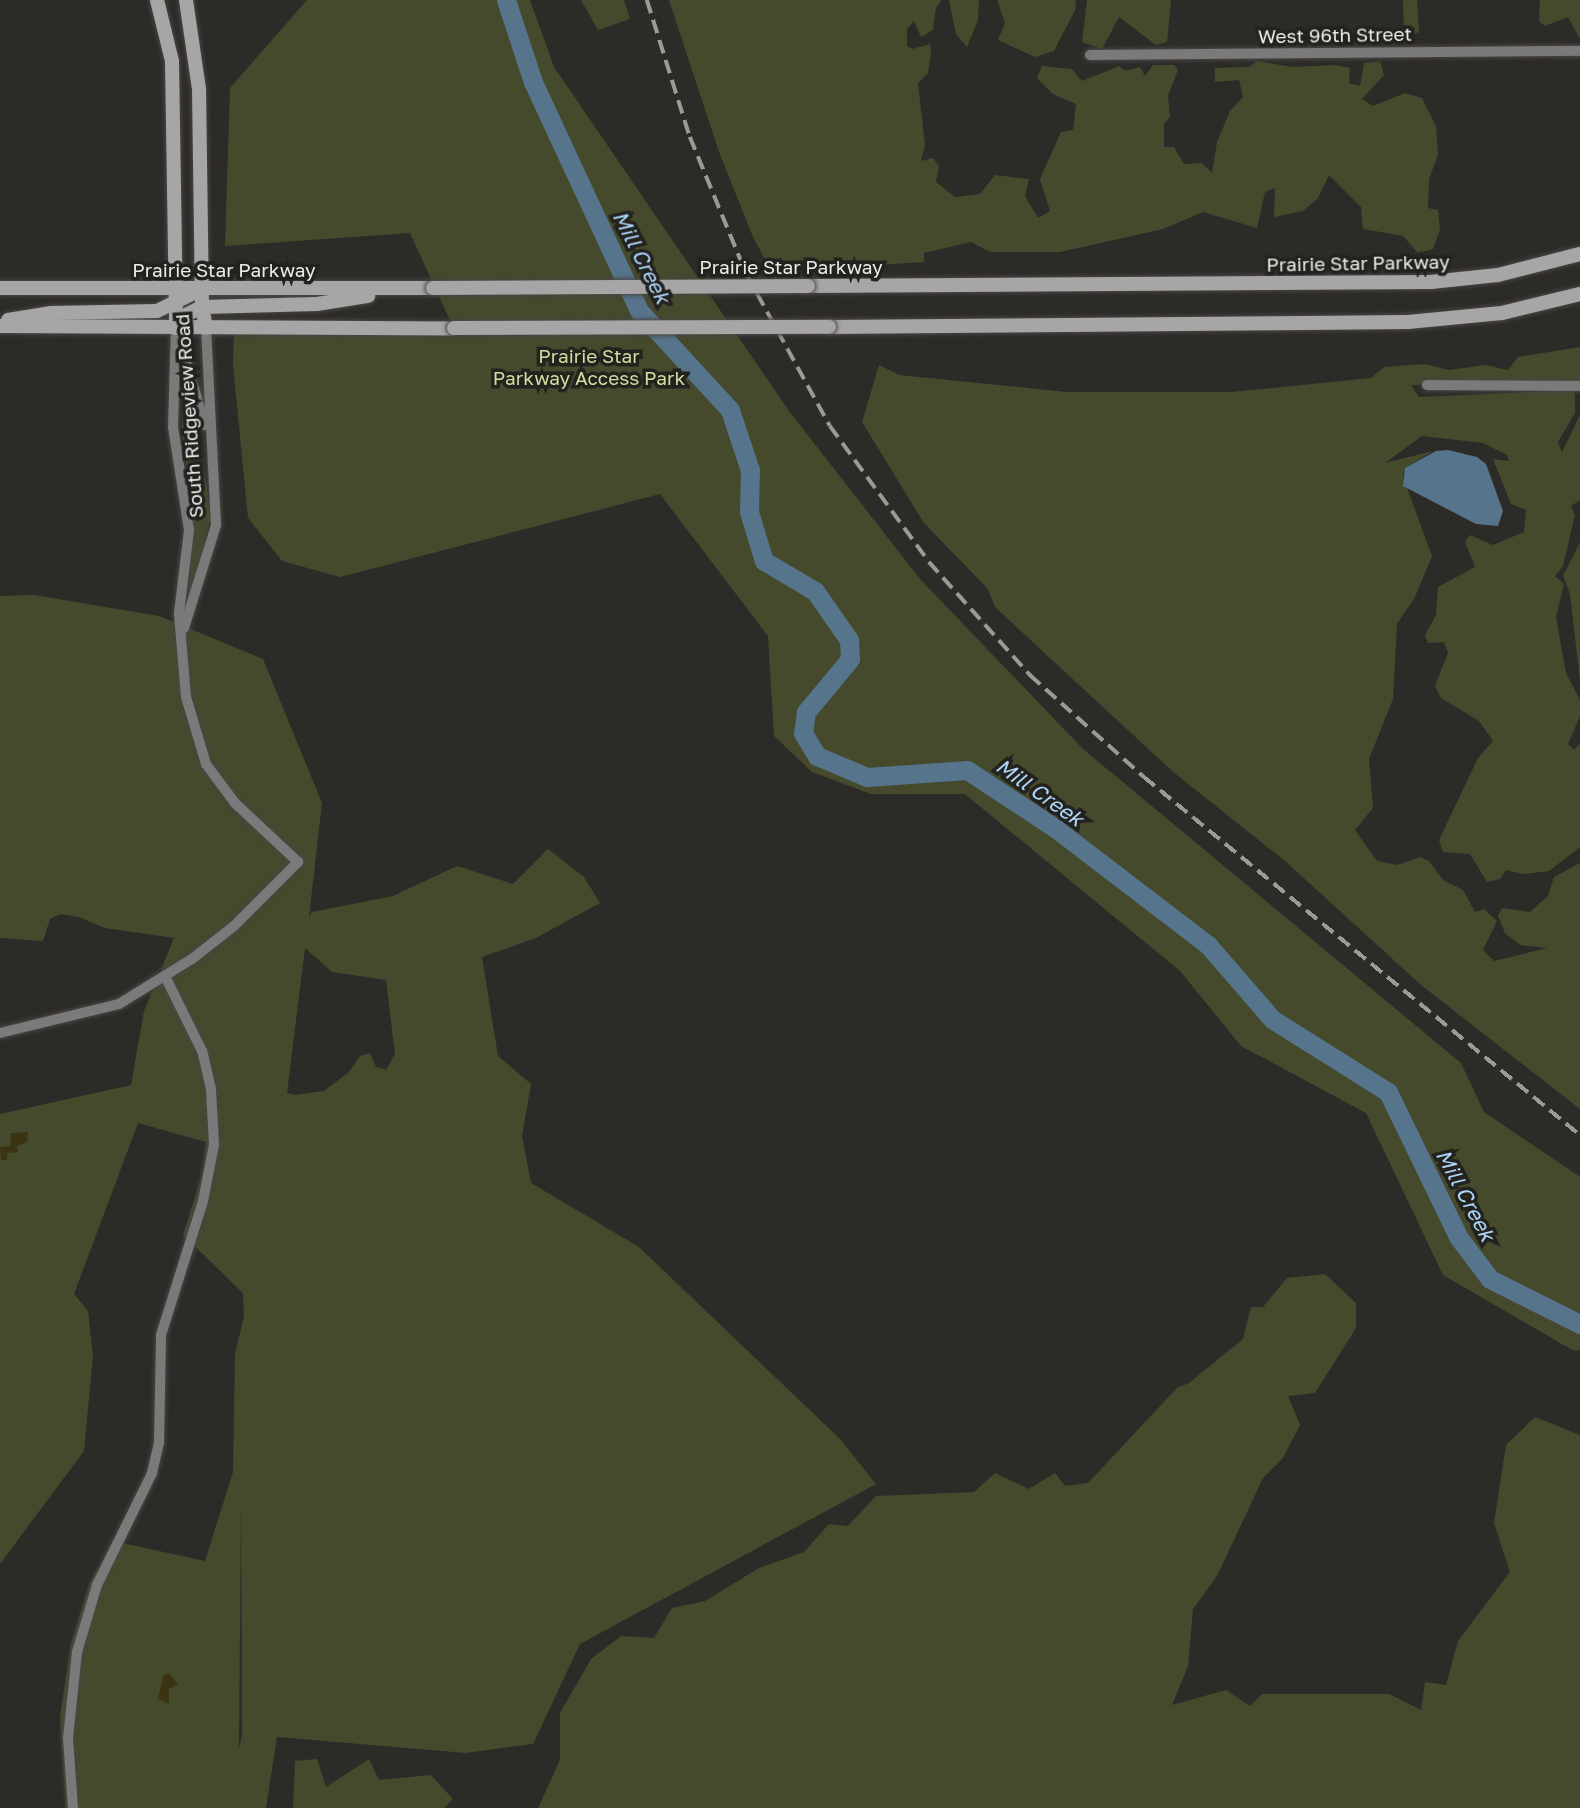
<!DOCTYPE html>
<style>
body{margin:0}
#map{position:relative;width:1580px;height:1808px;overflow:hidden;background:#2d2b28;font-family:"Golos Text",sans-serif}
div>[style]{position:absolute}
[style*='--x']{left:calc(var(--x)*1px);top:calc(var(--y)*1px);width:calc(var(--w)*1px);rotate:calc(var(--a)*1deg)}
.green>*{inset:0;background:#454a2d}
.sand>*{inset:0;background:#3b3312}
.water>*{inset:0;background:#56748b}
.river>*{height:19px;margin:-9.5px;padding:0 9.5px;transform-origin:9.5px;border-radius:9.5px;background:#56748b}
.roads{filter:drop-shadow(0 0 2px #484643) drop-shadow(0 0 2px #484643)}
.minor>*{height:10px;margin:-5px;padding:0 5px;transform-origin:5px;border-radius:5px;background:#7b7979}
.secondary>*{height:14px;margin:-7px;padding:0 7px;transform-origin:7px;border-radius:7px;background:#a8a5a6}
.rail>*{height:3.5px;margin-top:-1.75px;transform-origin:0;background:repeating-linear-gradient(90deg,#9c9a98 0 14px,transparent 0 21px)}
.bridges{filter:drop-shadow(0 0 2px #484643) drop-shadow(0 0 2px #484643)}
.secondary-bridge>*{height:14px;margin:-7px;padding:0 7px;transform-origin:7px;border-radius:7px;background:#a8a5a6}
span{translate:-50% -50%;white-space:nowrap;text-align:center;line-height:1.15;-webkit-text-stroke:7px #23221f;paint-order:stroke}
.street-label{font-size:19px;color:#ecebe9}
.park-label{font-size:19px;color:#d3dda0}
.water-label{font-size:21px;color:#acd5f7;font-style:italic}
</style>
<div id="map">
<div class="green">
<div style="clip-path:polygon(307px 0,530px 0,554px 67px,789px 411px,920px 579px,1083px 749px,1461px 1063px,1484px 1112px,1580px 1177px,1580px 1350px,1574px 1351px,1443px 1275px,1366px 1113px,1241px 1046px,1180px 971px,965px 794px,871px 794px,812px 772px,774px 736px,768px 636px,660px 494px,340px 577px,282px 561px,248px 518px,233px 365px,234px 328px,453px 327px,410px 233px,225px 246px,230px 88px)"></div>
<div style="clip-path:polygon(581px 0,624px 0,630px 19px,598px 30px)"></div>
<div style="clip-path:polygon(669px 0,942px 0,936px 8px,933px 30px,921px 37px,914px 21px,907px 29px,907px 46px,912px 49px,930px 44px,931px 53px,928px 73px,918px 83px,925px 145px,921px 161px,933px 158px,939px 166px,936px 182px,955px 197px,980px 194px,995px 175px,1029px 179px,1025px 196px,1038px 218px,1050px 211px,1040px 179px,1061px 132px,1073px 130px,1076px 104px,1053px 94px,1037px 78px,1042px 66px,1072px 69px,1082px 81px,1119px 66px,1125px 71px,1140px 67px,1145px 76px,1153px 65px,1174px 65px,1178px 70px,1168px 96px,1170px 117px,1164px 124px,1164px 147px,1174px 147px,1184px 164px,1202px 163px,1212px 173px,1217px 142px,1230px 111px,1243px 97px,1239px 80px,1215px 82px,1215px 68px,1249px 67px,1257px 61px,1293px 67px,1335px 65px,1350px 68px,1349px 83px,1360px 86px,1364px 63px,1380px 61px,1384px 75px,1362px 99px,1373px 106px,1405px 93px,1422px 98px,1436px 126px,1438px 155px,1429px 179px,1428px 208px,1438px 210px,1440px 230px,1433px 249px,1418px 253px,1403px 236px,1363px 229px,1361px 207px,1329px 175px,1318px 198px,1303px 211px,1274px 217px,1275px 188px,1265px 192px,1257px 228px,1203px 212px,1163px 229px,1060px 252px,990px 252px,971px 242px,924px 253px,924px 262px,778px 271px,766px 261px,753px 237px,719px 152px)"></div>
<div style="clip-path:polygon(949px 0,979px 0,978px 20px,967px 47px,956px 34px)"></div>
<div style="clip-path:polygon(997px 0,1076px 0,1075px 10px,1054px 51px,1035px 57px,998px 40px,1005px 23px)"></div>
<div style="clip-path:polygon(1087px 0,1171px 0,1167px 42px,1156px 45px,1119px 17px,1102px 49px,1082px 42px)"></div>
<div style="clip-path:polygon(1403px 0,1417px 0,1419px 32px,1410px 36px,1404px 32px)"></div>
<div style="clip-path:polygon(1540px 0,1580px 0,1580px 39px,1568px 17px,1545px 26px,1539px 21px)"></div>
<div style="clip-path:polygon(1580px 347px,1580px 383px,1411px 385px,1419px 397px,1575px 390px,1575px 413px,1558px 442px,1562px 452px,1580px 415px,1580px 500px,1571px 506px,1575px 515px,1563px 566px,1555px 576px,1564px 584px,1556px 617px,1566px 673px,1580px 700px,1580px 716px,1568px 744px,1574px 750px,1580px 743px,1580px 847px,1549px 871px,1523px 874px,1506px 870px,1500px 879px,1487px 882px,1470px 854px,1443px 852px,1439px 840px,1478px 758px,1493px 741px,1479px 721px,1441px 698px,1435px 686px,1448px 653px,1444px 642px,1428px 643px,1425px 635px,1436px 615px,1438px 587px,1475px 567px,1465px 542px,1470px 535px,1493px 545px,1524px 532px,1526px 510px,1511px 504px,1493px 459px,1509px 461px,1507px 455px,1483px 443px,1422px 436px,1385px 463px,1433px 451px,1405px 468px,1403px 477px,1432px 556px,1415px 597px,1397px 624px,1393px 699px,1369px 759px,1373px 808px,1355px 830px,1377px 861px,1397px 865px,1420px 857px,1429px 861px,1443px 880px,1463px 890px,1475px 912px,1484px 909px,1497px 921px,1483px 950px,1494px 961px,1547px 948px,1520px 945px,1505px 933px,1498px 916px,1502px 908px,1530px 912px,1548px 896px,1554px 877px,1580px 863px,1580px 1109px,1421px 985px,1285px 861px,1172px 771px,995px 607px,987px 588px,924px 523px,862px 422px,879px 365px,899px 375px,1067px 392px,1232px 392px,1371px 378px,1384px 367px,1425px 364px,1449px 370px,1486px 365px,1508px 370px,1518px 357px)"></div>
<div style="clip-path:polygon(182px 366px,197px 421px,211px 517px,187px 607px,193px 523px,182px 430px)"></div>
<div style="clip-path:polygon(1580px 542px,1580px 681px,1570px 594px,1563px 576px)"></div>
<div style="clip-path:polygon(evenodd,34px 595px,159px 616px,263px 659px,322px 803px,309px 917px,312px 912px,393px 896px,457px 866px,513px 884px,548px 849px,584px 877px,600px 903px,536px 938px,482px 957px,498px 1056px,531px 1084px,522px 1136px,531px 1183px,639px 1247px,839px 1438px,876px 1484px,580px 1644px,533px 1744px,466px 1753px,277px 1737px,266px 1808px,66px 1808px,60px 1717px,71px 1644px,89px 1585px,113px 1541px,205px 1561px,233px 1472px,235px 1354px,244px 1316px,243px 1293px,183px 1235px,202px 1175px,206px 1142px,138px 1123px,74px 1294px,88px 1311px,93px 1356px,84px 1451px,0 1564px,0 1114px,131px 1085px,144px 1011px,174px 938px,105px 928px,79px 917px,60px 914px,50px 919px,43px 941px,0 938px,0 596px,34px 595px,305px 948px,332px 972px,386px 980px,395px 1054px,386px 1070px,376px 1067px,370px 1053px,360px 1056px,349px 1072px,324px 1091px,295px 1095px,287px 1093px,305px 948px,34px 595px,241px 1502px,242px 1735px,239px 1748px,239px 1747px,241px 1502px)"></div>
<div style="clip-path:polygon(1325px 1274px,1356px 1303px,1356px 1328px,1315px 1393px,1288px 1396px,1300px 1425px,1283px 1458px,1263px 1478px,1217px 1576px,1193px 1609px,1188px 1666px,1172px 1705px,1226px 1690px,1250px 1706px,1262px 1694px,1389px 1694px,1421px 1710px,1425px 1682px,1446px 1685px,1458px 1641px,1510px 1572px,1494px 1523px,1506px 1445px,1535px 1417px,1580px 1435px,1580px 1808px,538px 1808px,560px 1760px,560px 1713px,591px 1659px,621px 1636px,654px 1638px,672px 1608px,705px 1601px,759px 1568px,804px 1552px,829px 1524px,848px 1526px,876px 1496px,974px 1492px,995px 1473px,1029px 1489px,1055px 1473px,1065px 1486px,1088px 1483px,1177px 1388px,1189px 1383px,1243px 1339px,1251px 1307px,1263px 1307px,1287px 1278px)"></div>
<div style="clip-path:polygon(317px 1759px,326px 1787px,369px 1759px,379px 1780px,431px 1775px,453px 1799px,444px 1808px,293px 1808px,295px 1761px)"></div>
</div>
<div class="sand">
<div style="clip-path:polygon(28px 1132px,27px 1142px,17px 1146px,18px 1152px,7px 1153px,7px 1160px,1px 1160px,0 1147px,10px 1146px,11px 1133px)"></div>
<div style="clip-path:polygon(169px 1673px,178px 1684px,169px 1689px,169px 1704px,158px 1699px,163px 1676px)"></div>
</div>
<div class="water">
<div style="clip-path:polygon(1448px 450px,1477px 457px,1486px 464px,1503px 511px,1498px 526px,1476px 524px,1403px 486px,1405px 468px,1436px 451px)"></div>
</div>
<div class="river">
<div style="--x:506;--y:0;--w:86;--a:71.8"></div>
<div style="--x:533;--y:82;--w:254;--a:65.1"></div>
<div style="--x:640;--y:312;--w:133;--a:47.4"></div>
<div style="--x:730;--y:410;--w:63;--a:71.6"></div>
<div style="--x:750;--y:470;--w:42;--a:91.4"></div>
<div style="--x:749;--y:512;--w:51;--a:73"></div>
<div style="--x:764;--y:561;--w:59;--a:30.5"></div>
<div style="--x:815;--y:591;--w:60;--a:55.2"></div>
<div style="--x:849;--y:640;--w:19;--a:87"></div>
<div style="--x:850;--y:659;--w:69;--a:129.7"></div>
<div style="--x:806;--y:712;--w:21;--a:98"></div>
<div style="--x:803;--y:733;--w:27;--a:59"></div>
<div style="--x:817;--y:756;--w:54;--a:22.8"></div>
<div style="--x:867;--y:777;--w:100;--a:-4"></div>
<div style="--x:967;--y:770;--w:105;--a:33.4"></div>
<div style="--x:1055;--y:828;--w:193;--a:37.4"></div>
<div style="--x:1208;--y:945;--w:98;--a:49.1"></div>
<div style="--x:1272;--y:1019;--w:137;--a:32.2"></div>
<div style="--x:1388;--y:1092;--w:162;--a:64.1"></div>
<div style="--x:1459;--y:1238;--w:51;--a:52.9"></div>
<div style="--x:1490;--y:1279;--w:101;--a:26.6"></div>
</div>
<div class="roads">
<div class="minor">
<div style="--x:1090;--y:55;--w:490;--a:-0.5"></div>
<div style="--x:178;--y:336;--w:93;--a:73.1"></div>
<div style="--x:1427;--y:385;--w:153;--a:0.4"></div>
<div style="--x:184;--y:628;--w:108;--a:-72.7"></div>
<div style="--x:216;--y:525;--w:197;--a:-92.9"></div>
<div style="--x:0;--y:1033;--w:122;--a:-13.7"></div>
<div style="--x:119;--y:1004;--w:86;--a:-31.7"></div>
<div style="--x:192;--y:959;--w:53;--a:-38.2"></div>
<div style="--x:234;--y:926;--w:91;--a:-45"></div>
<div style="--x:298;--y:862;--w:86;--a:-136.9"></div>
<div style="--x:235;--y:803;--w:49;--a:-126.6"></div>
<div style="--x:206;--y:764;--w:70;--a:-106.6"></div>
<div style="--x:186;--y:697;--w:84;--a:-94.8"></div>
<div style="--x:179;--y:613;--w:84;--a:-83.1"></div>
<div style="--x:189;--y:530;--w:104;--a:-98.8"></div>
<div style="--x:173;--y:427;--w:99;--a:-88.3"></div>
<div style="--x:73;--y:1808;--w:70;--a:-94.1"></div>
<div style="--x:68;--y:1738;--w:86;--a:-84"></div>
<div style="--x:77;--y:1652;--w:70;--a:-73.4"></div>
<div style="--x:97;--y:1585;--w:125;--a:-63.8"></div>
<div style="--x:152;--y:1473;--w:32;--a:-77"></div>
<div style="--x:159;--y:1442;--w:107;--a:-88.9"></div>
<div style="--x:161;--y:1335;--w:140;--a:-72.6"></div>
<div style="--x:203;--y:1201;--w:57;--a:-78.9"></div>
<div style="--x:214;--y:1145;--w:56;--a:-93.1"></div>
<div style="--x:211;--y:1089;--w:39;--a:-103"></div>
<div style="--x:202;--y:1051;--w:84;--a:-116.3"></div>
</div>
<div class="secondary">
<div style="--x:157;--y:0;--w:63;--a:76.2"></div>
<div style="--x:172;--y:61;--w:267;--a:89.1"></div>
<div style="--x:186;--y:0;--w:90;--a:81.7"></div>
<div style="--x:199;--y:89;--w:218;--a:89.2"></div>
<div style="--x:202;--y:307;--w:21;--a:79"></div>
<div style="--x:808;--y:286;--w:623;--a:-0.37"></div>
<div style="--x:1431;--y:282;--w:67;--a:-6"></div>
<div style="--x:1498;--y:275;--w:85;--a:-14.4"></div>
<div style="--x:0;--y:288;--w:433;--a:0"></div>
<div style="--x:8;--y:320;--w:44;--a:-9.2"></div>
<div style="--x:51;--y:313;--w:106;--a:-1.1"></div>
<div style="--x:157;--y:311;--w:50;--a:-26.1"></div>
<div style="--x:0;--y:326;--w:454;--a:0.3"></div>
<div style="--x:829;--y:327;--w:579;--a:-0.49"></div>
<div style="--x:1408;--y:322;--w:94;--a:-5.5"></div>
<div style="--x:1502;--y:313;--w:80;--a:-13.7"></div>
<div style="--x:176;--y:328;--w:16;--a:-52"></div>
<div style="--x:186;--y:315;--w:18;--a:-27"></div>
<div style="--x:202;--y:307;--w:115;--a:-1.5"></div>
<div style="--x:317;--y:304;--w:52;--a:-8.9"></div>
</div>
</div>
<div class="rail">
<div style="--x:647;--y:0;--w:144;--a:72.6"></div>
<div style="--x:690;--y:137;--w:149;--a:67.6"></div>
<div style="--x:747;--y:275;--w:172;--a:61.2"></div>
<div style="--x:830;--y:426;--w:168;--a:53.9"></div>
<div style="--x:929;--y:562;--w:152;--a:48.2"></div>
<div style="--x:1030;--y:675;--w:153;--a:41.8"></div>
<div style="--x:1144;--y:777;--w:564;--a:39.39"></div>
</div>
<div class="bridges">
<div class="secondary-bridge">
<div style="--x:433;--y:288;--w:375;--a:-0.3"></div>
<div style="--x:454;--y:328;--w:375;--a:-0.2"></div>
</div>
</div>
<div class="street-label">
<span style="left:1335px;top:35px;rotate:-1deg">West 96th Street</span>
<span style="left:1358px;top:263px;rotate:-1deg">Prairie Star Parkway</span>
<span style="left:791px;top:267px">Prairie Star Parkway</span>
<span style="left:224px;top:270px">Prairie Star Parkway</span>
<span style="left:189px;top:416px;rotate:-94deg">South Ridgeview Road</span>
</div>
<div class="park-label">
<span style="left:589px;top:367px">Prairie Star<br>Parkway Access Park</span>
</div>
<div class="water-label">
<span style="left:642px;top:257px;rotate:63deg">Mill Creek</span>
<span style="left:1040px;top:792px;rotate:35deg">Mill Creek</span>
<span style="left:1466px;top:1195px;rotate:62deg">Mill Creek</span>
</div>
</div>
